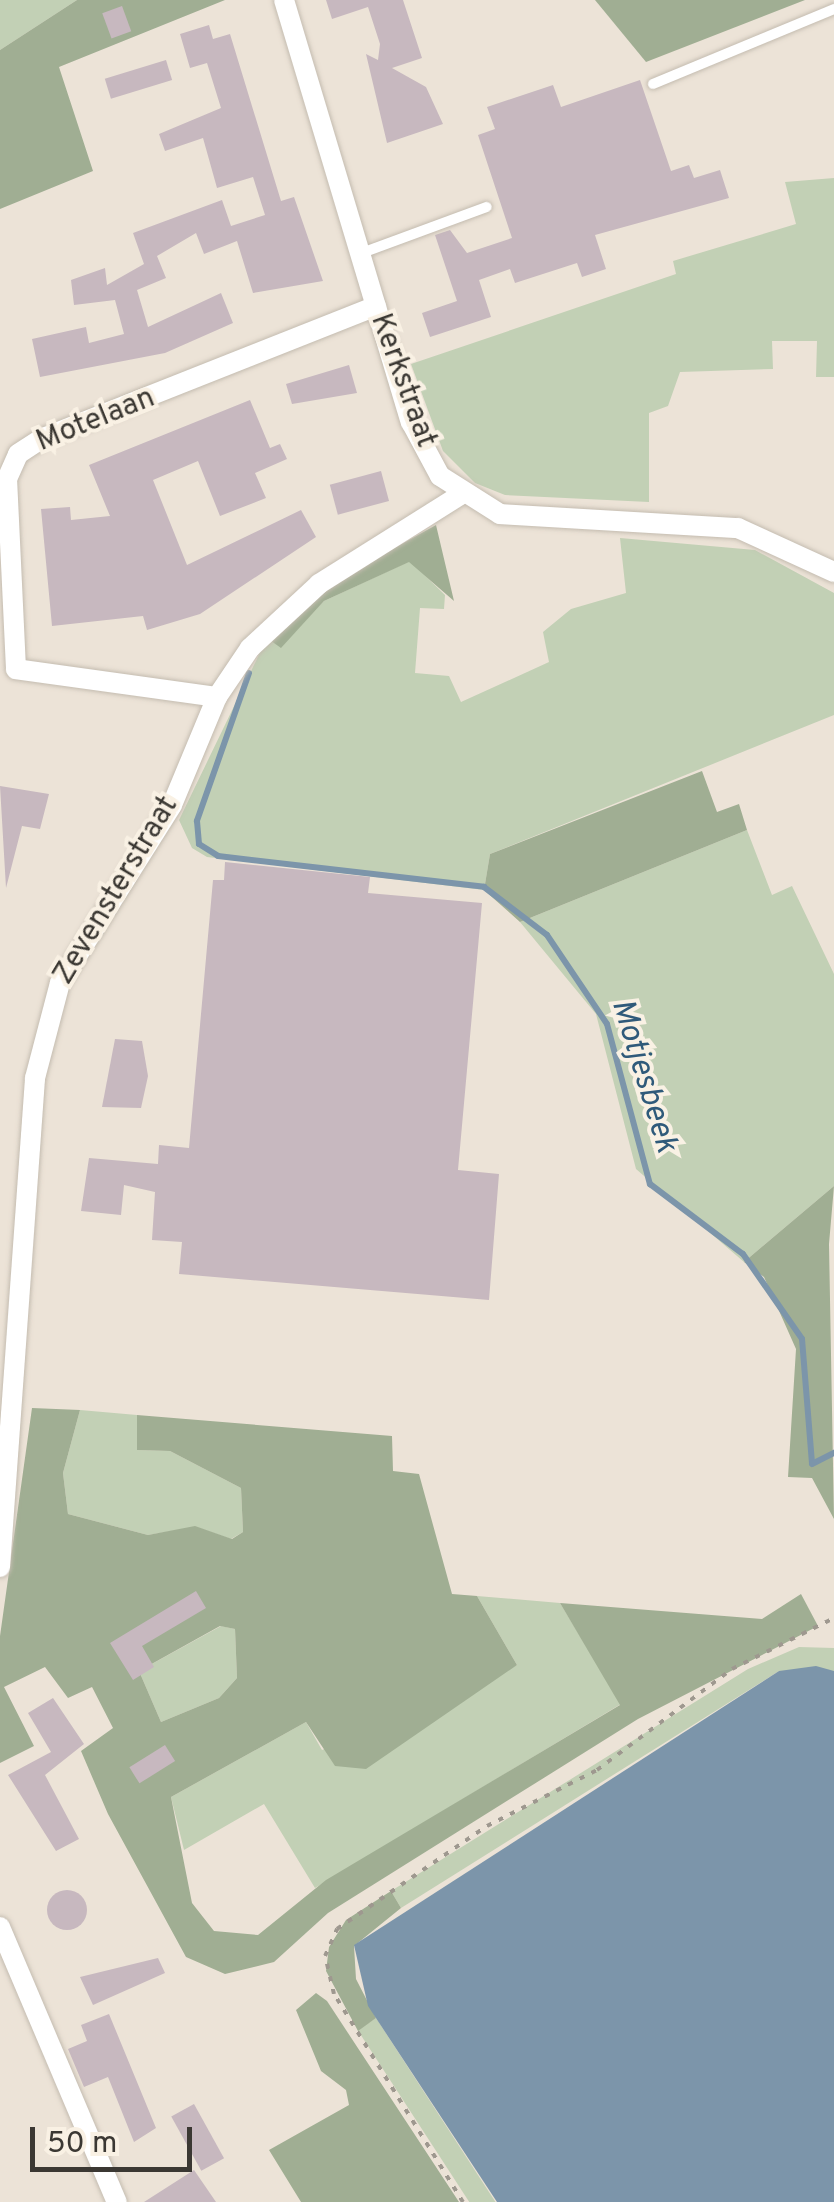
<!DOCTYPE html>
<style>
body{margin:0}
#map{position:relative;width:834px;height:2202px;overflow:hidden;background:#ece3d7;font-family:Overpass,sans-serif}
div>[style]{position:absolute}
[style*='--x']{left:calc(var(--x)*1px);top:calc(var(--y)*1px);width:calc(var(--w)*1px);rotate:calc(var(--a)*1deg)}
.green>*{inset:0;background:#c2d0b5;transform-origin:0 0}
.forest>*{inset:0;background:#a0ae93}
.water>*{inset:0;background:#7c95aa}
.stream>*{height:6px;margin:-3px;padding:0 3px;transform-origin:3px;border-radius:3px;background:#7c95aa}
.building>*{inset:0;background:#c7b8bf;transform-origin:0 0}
.round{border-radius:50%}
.path>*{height:4px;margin-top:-2px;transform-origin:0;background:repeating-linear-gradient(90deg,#9e988f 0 5px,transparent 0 13px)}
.roads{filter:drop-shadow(0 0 2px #c4bcb0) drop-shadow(0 0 2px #c4bcb0)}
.lane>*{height:10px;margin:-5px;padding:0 5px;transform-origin:5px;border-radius:5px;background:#fff}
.street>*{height:20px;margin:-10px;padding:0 10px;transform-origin:10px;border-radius:10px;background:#fff}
span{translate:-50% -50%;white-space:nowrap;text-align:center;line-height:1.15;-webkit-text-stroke:8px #f9f1e4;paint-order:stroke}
.street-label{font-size:30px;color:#3b3833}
.water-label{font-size:32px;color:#2f5a7a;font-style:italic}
.scale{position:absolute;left:30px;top:2127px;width:162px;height:45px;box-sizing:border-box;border:5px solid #3b3833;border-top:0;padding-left:12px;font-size:30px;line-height:35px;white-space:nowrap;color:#3b3833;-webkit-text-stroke:8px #f9f1e4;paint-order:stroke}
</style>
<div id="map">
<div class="green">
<div style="clip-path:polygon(0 0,77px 0,0 50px)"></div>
<div style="clip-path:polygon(834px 178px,834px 377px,816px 377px,817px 341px,772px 341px,773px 369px,680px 372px,668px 406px,649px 413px,649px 502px,505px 495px,475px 483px,443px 451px,411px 364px,676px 274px,673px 261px,796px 224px,785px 182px)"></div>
<div style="clip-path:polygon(620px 538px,755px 550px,834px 593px,834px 715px,490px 854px,484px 890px,207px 857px,192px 848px,179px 820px,267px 638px,281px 647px,324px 601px,410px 561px,445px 595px,444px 609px,420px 608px,415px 673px,449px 676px,461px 702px,549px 662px,543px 632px,571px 609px,626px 593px)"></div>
<div style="clip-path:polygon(747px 830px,772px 895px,792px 886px,834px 974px,834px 1186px,744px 1262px,636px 1169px,596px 1014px,520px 922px)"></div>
<div style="clip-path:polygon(80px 1410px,137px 1415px,137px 1450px,170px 1451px,241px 1488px,243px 1532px,231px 1539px,196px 1527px,148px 1535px,68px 1514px,63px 1473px)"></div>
<div style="clip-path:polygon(477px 1596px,560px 1603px,621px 1704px,315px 1888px,264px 1804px,184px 1850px,171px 1797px,306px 1722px,322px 1750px,517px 1665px)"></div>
<div style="clip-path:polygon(221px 1626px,235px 1629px,237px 1678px,219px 1698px,161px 1722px,139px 1671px)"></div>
<div style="clip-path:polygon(799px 1647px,834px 1648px,834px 1671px,779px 1671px,401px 1908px,391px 1891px,748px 1669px)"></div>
<div style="left:376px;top:2018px;width:220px;height:22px;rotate:57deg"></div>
</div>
<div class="forest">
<div style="clip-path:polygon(77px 0,225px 0,59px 67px,93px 171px,0 209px,0 50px)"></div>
<div style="clip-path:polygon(595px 0,805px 0,646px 62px)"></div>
<div style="clip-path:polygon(436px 525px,454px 601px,409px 562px,324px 601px,281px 648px,267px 638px,317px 591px)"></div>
<div style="clip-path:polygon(702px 771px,717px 812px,739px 804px,747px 830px,520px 922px,484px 890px,490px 854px)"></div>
<div style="clip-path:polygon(834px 1186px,829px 1244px,834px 1519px,812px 1478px,788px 1477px,796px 1349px,764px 1277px,744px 1262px)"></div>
<div style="clip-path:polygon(evenodd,32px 1408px,80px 1410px,63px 1473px,68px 1514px,148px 1535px,195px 1526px,232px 1539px,243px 1532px,241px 1488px,170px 1451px,137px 1450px,137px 1415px,392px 1436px,393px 1471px,419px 1474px,452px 1594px,477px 1596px,517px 1665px,366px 1769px,335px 1766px,306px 1722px,171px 1797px,192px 1903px,214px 1931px,258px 1935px,326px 1880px,620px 1705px,560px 1603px,762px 1619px,801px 1594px,818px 1626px,638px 1719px,328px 1913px,274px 1962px,225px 1974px,186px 1957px,108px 1814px,81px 1751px,113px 1728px,92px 1687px,68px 1698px,45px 1667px,4px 1687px,34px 1746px,0 1763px,0 1636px,32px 1408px,220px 1626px,235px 1629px,237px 1678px,219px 1698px,161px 1722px,139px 1671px,220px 1626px)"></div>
<div style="clip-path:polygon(391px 1891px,401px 1908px,354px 1946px,356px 1979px,376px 2018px,358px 2031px,326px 1971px,329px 1947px,346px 1920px)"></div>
<div style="clip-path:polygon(316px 1993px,327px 2001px,459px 2202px,301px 2202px,269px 2150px,349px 2105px,346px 2090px,321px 2071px,296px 2010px)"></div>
</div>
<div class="water">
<div style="clip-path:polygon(816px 1666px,834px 1671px,834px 2202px,497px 2202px,368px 2006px,354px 1945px,779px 1671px)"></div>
</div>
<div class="stream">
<div style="--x:249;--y:673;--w:157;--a:109.4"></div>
<div style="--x:197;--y:821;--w:23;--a:85"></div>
<div style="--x:199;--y:844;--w:22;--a:32"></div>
<div style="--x:218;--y:856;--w:268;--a:6.6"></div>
<div style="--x:484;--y:887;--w:79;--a:37.3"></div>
<div style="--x:547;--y:935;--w:107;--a:56"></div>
<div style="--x:607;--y:1024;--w:166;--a:75"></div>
<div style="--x:650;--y:1184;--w:116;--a:37"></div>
<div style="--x:743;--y:1254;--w:103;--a:55.2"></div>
<div style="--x:802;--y:1339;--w:125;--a:85.4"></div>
<div style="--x:812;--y:1464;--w:25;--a:-27"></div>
</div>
<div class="building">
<div style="clip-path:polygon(326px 0,403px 0,422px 58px,392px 68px,426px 87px,443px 124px,387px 143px,366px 54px,378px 60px,380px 44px,368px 7px,332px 19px)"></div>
<div style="left:122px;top:6px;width:27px;height:21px;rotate:70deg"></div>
<div style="clip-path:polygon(209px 25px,213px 39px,230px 34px,281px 201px,294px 197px,323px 281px,253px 293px,237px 241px,204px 254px,196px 233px,157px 256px,166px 278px,137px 290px,148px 327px,221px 293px,233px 323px,165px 353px,40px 377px,32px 339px,86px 327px,89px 343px,124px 334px,115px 300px,74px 305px,71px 280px,105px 268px,107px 285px,144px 264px,133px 233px,222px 200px,231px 226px,265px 215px,253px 177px,217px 188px,203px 138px,165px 151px,159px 134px,221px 108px,207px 63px,190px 68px,180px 34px)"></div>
<div style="left:166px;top:60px;width:21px;height:64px;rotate:73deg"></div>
<div style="clip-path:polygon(640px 80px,671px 171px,689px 165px,694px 178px,720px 170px,729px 198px,595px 235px,606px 269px,582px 277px,577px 263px,515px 283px,510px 269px,479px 280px,491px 317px,430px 337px,422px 313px,457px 301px,435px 235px,450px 230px,467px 253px,512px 238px,478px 135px,495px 129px,487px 107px,553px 85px,561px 107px)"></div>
<div style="clip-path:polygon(349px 365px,357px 393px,292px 404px,286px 384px)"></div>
<div style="clip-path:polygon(250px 400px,270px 448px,280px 444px,287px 459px,255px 473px,266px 498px,220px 516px,198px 461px,153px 480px,187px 565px,301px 510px,316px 537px,200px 614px,147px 630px,143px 616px,52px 626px,41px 509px,70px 507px,71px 520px,110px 516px,89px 465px)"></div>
<div style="left:381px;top:471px;width:31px;height:53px;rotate:75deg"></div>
<div style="clip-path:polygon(0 786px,49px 794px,40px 829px,22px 826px,6px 888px)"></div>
<div style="clip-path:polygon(225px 862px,370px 877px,368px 893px,482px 903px,458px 1170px,499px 1174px,489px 1300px,179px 1274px,182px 1242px,152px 1240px,155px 1192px,124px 1185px,121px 1215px,81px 1211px,89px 1158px,158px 1164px,159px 1145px,189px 1148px,213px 880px,224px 880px)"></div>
<div style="clip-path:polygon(115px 1039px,142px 1041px,148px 1076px,141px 1108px,102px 1107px)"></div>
<div style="clip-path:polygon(196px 1591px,206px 1608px,142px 1646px,154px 1667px,133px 1680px,110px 1643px)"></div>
<div style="clip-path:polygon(53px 1698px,84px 1744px,45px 1775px,79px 1839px,56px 1851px,8px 1775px,51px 1752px,28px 1713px)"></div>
<div style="left:165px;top:1745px;width:19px;height:42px;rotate:58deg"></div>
<div class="round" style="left:47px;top:1890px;width:40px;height:40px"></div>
<div style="clip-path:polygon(158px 1958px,165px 1973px,93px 2005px,80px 1977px)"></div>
<div style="clip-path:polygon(109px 2014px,156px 2128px,134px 2142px,108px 2077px,84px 2087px,68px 2049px,87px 2041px,81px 2025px)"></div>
<div style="left:194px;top:2104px;width:62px;height:26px;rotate:61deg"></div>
<div style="clip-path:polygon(194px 2170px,216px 2202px,144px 2202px)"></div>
</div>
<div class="path">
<div style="--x:463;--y:2202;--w:245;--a:-121.8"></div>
<div style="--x:334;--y:1994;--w:39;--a:-103"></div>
<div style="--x:325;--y:1956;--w:30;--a:-66"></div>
<div style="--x:337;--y:1929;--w:182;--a:-34.5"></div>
<div style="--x:487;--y:1826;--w:123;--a:-27"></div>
<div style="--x:597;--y:1770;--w:169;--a:-36.8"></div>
<div style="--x:732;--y:1669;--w:114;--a:-26.6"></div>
</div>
<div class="roads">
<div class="lane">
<div style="--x:653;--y:84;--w:196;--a:-22.5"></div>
<div style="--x:359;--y:254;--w:136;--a:-20.2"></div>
</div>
<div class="street">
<div style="--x:284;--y:0;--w:441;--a:73.3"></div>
<div style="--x:411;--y:422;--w:61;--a:61.8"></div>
<div style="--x:440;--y:476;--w:71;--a:32.3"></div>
<div style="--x:500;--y:514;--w:238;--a:3.4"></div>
<div style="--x:738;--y:528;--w:106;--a:24.6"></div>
<div style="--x:217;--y:697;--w:203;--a:-172.1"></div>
<div style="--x:16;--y:669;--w:190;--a:-92.7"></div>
<div style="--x:7;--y:479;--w:27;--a:-66"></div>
<div style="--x:18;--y:454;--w:30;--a:-33"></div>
<div style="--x:43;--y:438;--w:358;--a:-21.6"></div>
<div style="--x:0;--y:1567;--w:490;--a:-85.9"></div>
<div style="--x:35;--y:1078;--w:98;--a:-75.3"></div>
<div style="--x:60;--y:983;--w:210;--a:-57.8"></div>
<div style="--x:172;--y:805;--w:117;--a:-67.4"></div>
<div style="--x:217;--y:697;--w:59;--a:-56"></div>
<div style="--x:250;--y:648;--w:94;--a:-42.8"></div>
<div style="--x:319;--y:584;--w:169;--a:-32.2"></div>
<div style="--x:0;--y:1927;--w:299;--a:67"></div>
</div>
</div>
<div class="street-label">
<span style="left:402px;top:381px;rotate:70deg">Kerkstraat</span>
<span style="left:96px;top:421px;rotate:-22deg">Motelaan</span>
<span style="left:117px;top:891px;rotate:-59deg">Zevensterstraat</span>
</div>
<div class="water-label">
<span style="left:643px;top:1076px;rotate:73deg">Motjesbeek</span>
</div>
<div class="scale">50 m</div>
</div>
